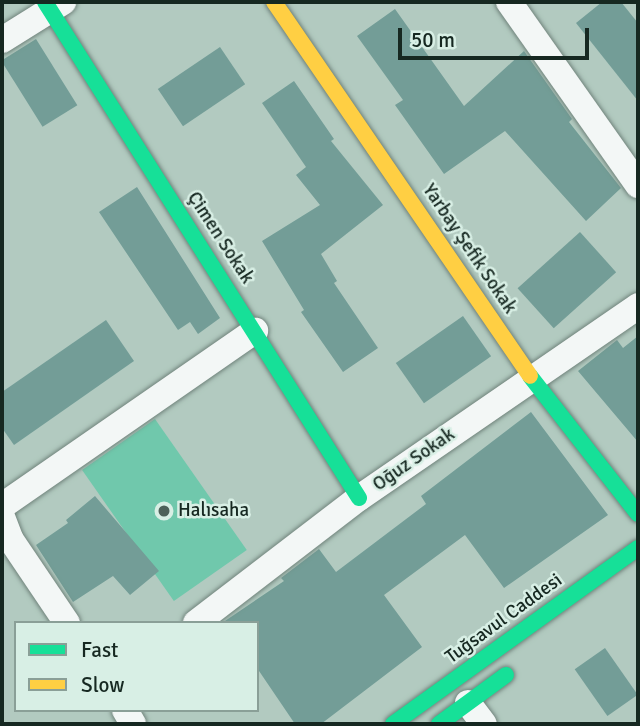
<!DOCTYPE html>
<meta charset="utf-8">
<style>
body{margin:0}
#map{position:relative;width:640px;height:726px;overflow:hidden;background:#b2cac0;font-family:Signika,sans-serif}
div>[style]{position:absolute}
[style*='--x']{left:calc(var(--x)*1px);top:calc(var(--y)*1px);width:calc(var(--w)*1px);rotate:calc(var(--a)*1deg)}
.green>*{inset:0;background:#70c8ac;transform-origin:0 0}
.building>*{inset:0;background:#739d97;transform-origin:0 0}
.roads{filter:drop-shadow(0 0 2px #70837b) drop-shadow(0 0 2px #70837b)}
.street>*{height:26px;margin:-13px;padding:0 13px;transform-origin:13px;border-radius:13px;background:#f3f7f6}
.fast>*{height:16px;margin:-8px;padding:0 8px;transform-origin:8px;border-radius:8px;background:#16e098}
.slow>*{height:16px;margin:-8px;padding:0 8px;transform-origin:8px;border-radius:8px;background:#ffcf43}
.dots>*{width:19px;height:19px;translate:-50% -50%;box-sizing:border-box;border:4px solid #d8efe5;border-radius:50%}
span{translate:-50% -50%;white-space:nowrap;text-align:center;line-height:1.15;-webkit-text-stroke:5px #d8efe5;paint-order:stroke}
.street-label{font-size:19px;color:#162821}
.poi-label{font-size:19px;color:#162821}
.left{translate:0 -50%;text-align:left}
.frame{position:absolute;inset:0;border:4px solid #162821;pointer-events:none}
.legend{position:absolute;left:14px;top:621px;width:245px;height:91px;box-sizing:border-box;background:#d8efe5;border:2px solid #8a9f97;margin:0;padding:9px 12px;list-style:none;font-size:21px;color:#162821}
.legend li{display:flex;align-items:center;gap:14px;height:35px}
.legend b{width:35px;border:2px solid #8a9f97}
.scale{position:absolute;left:398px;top:28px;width:191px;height:32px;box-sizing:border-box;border:4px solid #162821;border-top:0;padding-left:9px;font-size:21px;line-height:24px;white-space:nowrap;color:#162821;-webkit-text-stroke:5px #d8efe5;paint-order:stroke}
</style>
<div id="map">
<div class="green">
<div style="left:155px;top:419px;width:160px;height:89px;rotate:55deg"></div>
</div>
<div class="building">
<div style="clip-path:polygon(602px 2px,621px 2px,638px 23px,638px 101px,576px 23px)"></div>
<div style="clip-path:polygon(395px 9px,464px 106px,524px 51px,572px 119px,569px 122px,621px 188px,586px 221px,505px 131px,444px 174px,395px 105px,403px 100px,357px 36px)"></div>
<div style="left:36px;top:39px;width:78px;height:41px;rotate:58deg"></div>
<div style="left:220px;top:47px;width:45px;height:75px;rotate:56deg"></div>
<div style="clip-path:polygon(294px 81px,334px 139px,331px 141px,383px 205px,321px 254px,337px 281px,334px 283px,378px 348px,343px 372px,301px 312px,304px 310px,262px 241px,320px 205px,296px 175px,306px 167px,262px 103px)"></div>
<div style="clip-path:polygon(137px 187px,220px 318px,198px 334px,190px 322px,178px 330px,99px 212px)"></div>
<div style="left:580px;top:232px;width:54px;height:84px;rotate:48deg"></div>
<div style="left:463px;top:316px;width:49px;height:82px;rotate:55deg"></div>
<div style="clip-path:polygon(106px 320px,134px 361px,14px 445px,2px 428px,2px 392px)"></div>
<div style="clip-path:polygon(638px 336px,638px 442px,578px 371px,617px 340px,623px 348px)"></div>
<div style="clip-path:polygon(531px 412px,608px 515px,504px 588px,465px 535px,384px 595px,422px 647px,321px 724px,295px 724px,257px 668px,257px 623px,222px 623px,284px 581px,281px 578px,319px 549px,336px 572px,426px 504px,421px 496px)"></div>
<div style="clip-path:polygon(95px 496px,159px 571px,130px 595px,113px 576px,73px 602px,36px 545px,68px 523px,66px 520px)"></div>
<div style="left:605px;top:648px;width:57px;height:37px;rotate:55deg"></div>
</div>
<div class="roads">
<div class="street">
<div style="--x:509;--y:2;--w:224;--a:54.8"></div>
<div style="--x:2;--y:40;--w:72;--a:-31.9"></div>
<div style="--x:2;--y:506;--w:308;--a:-34.7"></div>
<div style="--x:2;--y:517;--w:25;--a:69"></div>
<div style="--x:11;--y:540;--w:100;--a:56"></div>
<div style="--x:196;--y:623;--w:205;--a:-37.5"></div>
<div style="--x:359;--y:498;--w:339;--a:-34.5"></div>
<div style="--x:468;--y:703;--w:26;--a:53"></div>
<div style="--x:125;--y:710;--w:16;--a:60"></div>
</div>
<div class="fast">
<div style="--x:45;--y:2;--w:587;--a:57.66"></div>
<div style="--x:530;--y:376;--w:175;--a:52"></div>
<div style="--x:393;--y:724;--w:302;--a:-35.7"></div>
<div style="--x:439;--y:724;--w:83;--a:-36.2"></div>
</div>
<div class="slow">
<div style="--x:274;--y:2;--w:453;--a:55.6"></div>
</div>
</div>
<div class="dots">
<div style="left:164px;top:511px;background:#4d6159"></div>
</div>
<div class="street-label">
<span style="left:220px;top:238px;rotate:57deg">Çimen Sokak</span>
<span style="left:469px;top:249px;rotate:56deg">Yarbay Şefik Sokak</span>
<span style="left:414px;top:460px;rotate:-35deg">Oğuz Sokak</span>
<span style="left:504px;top:619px;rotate:-36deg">Tuğsavul Caddesi</span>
</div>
<div class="poi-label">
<span class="left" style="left:178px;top:511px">Halısaha</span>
</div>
<div class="frame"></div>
<ul class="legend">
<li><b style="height:9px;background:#16e098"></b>Fast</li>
<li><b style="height:9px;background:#ffcf43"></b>Slow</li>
</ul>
<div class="scale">50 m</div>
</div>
